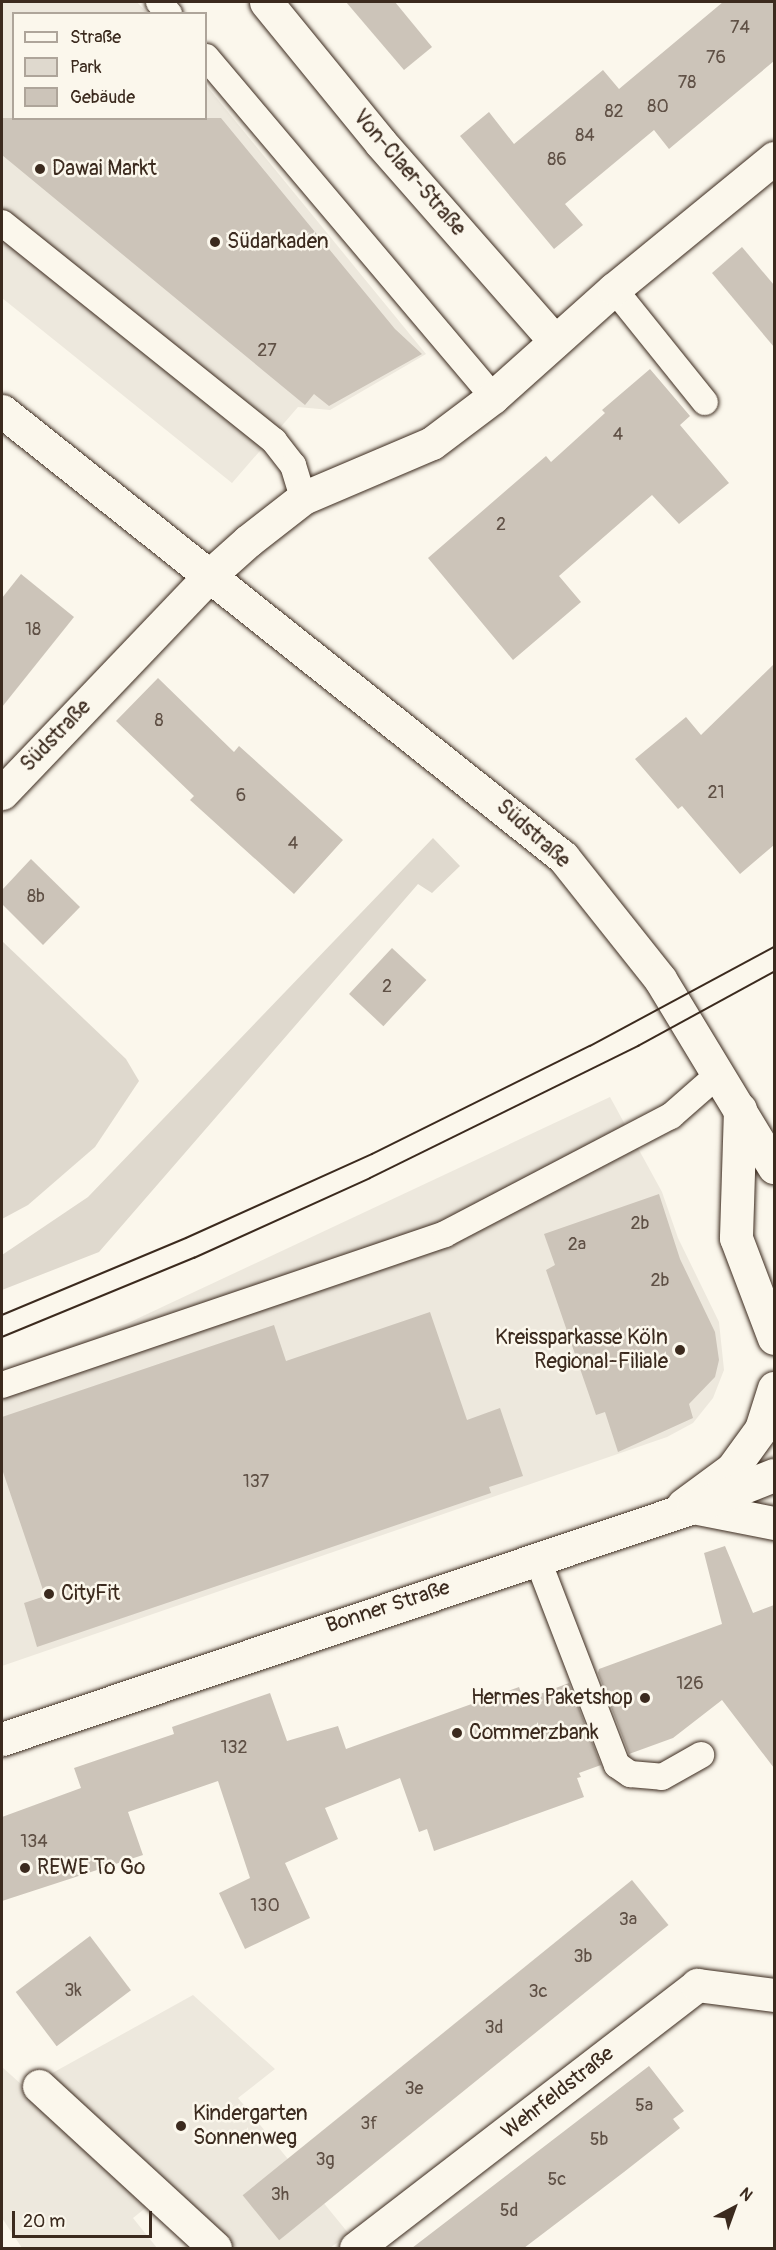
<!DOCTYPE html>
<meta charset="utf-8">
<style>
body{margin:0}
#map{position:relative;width:776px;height:2250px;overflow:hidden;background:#fbf7ec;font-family:Pangolin,sans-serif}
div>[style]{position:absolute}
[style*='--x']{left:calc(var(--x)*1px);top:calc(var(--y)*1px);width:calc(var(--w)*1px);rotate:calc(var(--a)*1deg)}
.built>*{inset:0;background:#ede8dd}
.green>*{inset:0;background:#dfd9ce}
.building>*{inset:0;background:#ccc4b9;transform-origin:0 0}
.roads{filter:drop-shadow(0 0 2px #3b2a1e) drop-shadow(0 0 2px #3b2a1e)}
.lane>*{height:26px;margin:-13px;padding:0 13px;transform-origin:13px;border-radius:13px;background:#fbf7ec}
.street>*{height:33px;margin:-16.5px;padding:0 16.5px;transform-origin:16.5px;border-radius:16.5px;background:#fbf7ec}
.secondary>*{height:33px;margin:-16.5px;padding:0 16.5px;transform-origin:16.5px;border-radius:16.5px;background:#fbf7ec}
.primary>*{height:33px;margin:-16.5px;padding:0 16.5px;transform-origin:16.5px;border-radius:16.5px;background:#fbf7ec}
.tram>*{height:1.5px;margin:-0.75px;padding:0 0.75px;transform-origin:0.75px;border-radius:0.75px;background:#3b2a1e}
.dots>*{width:16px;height:16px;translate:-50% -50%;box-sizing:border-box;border:3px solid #fbf7ec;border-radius:50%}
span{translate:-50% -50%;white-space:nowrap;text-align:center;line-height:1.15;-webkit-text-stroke:5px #fbf7ec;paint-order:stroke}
.number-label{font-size:18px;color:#5f5045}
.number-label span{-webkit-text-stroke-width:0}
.poi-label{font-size:21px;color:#3b2a1e}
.left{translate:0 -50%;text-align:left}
.right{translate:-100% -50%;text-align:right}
.street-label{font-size:21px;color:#3b2a1e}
.frame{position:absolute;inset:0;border:3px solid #3b2a1e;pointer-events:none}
.legend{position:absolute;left:12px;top:12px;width:195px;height:108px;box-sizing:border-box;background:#fbf7ec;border:2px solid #aea59a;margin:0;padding:8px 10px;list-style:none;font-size:18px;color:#3b2a1e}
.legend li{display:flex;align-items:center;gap:12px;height:30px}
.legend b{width:30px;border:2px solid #aea59a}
.north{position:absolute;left:704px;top:2178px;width:60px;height:60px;-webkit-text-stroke:4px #fbf7ec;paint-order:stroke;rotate:41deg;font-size:16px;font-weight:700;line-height:24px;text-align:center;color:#3b2a1e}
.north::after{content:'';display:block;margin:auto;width:21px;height:27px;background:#3b2a1e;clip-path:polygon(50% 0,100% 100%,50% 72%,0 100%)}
.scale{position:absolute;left:12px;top:2211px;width:140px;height:27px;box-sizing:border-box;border:3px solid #3b2a1e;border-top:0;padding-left:8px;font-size:18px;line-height:21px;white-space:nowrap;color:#3b2a1e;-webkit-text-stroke:4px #fbf7ec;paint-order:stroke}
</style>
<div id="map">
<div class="built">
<div style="clip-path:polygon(2px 2px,137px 2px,147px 13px,14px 14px,14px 118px,206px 118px,206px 85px,426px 354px,330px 410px,298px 407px,232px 483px,2px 298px)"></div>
<div style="clip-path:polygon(610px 1097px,662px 1192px,678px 1238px,719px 1322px,724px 1370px,713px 1398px,693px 1423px,667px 1437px,2px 1666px,2px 1371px,128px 1323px)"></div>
<div style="clip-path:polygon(193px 1995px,275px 2069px,238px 2098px,349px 2234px,330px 2248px,237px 2248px,47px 2076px)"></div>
<div style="clip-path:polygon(2px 2067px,153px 2202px,133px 2218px,157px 2248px,22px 2248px,2px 2218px)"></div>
</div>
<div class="green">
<div style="clip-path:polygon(433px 838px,460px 866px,432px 893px,418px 884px,99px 1252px,2px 1290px,2px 1255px,88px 1197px)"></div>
<div style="clip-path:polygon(2px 941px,126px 1059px,139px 1081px,95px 1147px,28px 1205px,2px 1219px)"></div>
</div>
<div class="building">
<div style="clip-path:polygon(346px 2px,395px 2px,432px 47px,404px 70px)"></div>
<div style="clip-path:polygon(723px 2px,774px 2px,774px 61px,669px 149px,654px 130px,565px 204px,583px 225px,554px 249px,460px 136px,489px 112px,514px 144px,603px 70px,619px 89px)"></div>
<div style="clip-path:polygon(2px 118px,221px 118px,395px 329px,422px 354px,329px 406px,314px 394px,305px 405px,2px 155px)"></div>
<div style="clip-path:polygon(742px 247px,774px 285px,774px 347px,712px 273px)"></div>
<div style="clip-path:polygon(650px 369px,690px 416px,680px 425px,729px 483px,679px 524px,652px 495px,559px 576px,581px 602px,513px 660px,428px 558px,546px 456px,551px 462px,605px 413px,602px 410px)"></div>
<div style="clip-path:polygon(21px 574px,74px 617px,2px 707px,2px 598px)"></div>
<div style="clip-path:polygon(774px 664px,774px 845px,740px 874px,682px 806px,678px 809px,635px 759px,686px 717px,701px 735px)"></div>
<div style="clip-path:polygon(158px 678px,234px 752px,239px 746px,343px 840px,294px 894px,190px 800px,194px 796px,116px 721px)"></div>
<div style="clip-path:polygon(31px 859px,80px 907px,43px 945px,2px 904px,2px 890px)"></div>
<div style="left:392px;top:948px;width:47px;height:63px;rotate:43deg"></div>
<div style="clip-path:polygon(659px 1194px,680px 1259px,715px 1332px,719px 1360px,715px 1377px,689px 1404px,693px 1418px,618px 1452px,605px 1412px,596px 1415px,546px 1270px,555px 1265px,544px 1234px)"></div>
<div style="clip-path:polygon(430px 1312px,467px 1420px,500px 1408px,523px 1476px,489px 1487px,491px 1493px,37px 1647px,24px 1603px,45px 1596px,2px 1469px,2px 1417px,274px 1325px,286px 1361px)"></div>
<div style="clip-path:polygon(725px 1546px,753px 1613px,774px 1605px,774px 1768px,722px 1700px,673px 1738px,629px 1754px,598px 1673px,599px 1669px,722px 1624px,704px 1553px)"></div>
<div style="clip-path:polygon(569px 1683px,601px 1765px,579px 1773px,581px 1777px,577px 1778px,584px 1797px,434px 1851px,427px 1829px,419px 1832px,400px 1778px,325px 1808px,338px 1839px,285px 1863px,310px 1918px,245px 1949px,219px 1893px,250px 1878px,218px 1781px,128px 1812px,143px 1855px,2px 1901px,2px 1817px,81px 1788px,74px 1768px,174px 1734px,172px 1727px,270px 1693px,287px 1741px,338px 1726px,346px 1749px,519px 1687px,524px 1700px)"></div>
<div style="left:632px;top:1880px;width:58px;height:501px;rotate:51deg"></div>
<div style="left:90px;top:1936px;width:68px;height:93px;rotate:53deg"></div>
<div style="clip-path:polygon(649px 2066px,684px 2111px,673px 2119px,680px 2128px,624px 2172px,524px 2248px,412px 2248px)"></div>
</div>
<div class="roads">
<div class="lane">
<div style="--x:159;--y:2;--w:16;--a:50"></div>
<div style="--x:206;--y:57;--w:445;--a:49.8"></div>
<div style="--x:2;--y:223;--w:349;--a:38.7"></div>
<div style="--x:274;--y:441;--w:31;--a:52"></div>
<div style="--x:293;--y:465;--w:34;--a:73"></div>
<div style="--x:614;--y:289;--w:145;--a:51.2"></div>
<div style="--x:2;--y:1385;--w:468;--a:-18.8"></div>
<div style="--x:445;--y:1234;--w:255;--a:-27.6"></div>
<div style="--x:671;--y:1116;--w:65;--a:-41.3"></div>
<div style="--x:537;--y:1558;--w:222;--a:68.9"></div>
<div style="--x:617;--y:1765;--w:16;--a:35"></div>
<div style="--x:630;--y:1774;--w:32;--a:5"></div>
<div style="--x:662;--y:1777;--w:45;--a:-29.4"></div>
</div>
<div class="street">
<div style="--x:266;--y:2;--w:181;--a:50.8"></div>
<div style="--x:380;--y:142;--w:265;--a:48.7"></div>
<div style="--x:2;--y:793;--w:301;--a:-46.3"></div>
<div style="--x:210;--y:575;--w:51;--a:-41.8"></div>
<div style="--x:248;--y:541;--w:70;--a:-38"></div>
<div style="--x:303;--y:498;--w:140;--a:-23.1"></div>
<div style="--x:432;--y:443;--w:76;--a:-37"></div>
<div style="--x:493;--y:397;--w:162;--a:-41.8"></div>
<div style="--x:614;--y:289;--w:207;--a:-39.3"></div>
<div style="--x:39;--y:2086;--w:239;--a:42.6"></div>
<div style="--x:356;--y:2248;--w:431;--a:-37.6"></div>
<div style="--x:697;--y:1985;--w:78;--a:7.4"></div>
</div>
<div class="secondary">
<div style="--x:2;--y:411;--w:717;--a:38.49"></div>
<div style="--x:563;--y:857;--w:156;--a:51.5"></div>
<div style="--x:660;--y:979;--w:220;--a:58.8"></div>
<div style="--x:740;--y:1109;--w:129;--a:91.8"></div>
<div style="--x:736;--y:1238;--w:107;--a:69.2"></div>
<div style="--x:683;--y:1505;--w:61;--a:-36.3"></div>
<div style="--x:732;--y:1469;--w:49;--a:-54.1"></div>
<div style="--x:761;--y:1429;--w:43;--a:-72.4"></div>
</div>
<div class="primary">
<div style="--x:693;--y:1507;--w:83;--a:11.2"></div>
<div style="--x:2;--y:1739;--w:729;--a:-18.56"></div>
<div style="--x:693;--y:1507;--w:87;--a:-21.6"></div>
</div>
</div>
<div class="tram">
<div style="--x:2;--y:1315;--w:199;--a:-22.7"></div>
<div style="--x:186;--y:1238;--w:204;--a:-24.3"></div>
<div style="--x:372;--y:1154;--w:243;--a:-26.4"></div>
<div style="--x:590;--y:1046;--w:209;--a:-28.3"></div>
<div style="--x:2;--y:1337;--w:208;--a:-22.4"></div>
<div style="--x:194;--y:1258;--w:193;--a:-24.4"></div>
<div style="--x:370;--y:1178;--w:299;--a:-26.2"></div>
<div style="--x:638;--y:1046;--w:155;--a:-28.6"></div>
</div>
<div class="dots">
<div style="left:40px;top:169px;background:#3b2a1e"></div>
<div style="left:215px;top:242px;background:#3b2a1e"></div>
<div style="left:680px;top:1350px;background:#3b2a1e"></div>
<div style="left:49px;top:1594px;background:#3b2a1e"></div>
<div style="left:645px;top:1698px;background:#3b2a1e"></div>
<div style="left:457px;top:1733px;background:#3b2a1e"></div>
<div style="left:25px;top:1868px;background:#3b2a1e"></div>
<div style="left:181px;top:2126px;background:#3b2a1e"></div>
</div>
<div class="number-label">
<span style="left:740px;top:28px">74</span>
<span style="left:716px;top:58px">76</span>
<span style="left:687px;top:83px">78</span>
<span style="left:658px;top:107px">80</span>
<span style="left:614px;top:112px">82</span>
<span style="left:585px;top:136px">84</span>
<span style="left:557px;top:160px">86</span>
<span style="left:267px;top:351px">27</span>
<span style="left:618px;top:435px">4</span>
<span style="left:501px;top:525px">2</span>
<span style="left:33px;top:630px">18</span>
<span style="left:159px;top:721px">8</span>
<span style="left:716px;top:793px">21</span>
<span style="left:241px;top:796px">6</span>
<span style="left:293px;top:844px">4</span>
<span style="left:36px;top:897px">8b</span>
<span style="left:387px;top:987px">2</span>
<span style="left:640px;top:1224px">2b</span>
<span style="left:577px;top:1245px">2a</span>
<span style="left:660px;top:1281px">2b</span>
<span style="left:256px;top:1482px">137</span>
<span style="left:690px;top:1684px">126</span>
<span style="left:234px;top:1748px">132</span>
<span style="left:34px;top:1842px">134</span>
<span style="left:265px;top:1906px">130</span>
<span style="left:628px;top:1920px">3a</span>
<span style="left:583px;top:1957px">3b</span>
<span style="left:73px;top:1991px">3k</span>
<span style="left:538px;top:1992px">3c</span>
<span style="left:494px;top:2028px">3d</span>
<span style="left:414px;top:2089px">3e</span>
<span style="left:644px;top:2106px">5a</span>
<span style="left:369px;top:2124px">3f</span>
<span style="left:599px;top:2140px">5b</span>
<span style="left:325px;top:2160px">3g</span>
<span style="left:557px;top:2180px">5c</span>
<span style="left:280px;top:2195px">3h</span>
<span style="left:509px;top:2211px">5d</span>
</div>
<div class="poi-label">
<span class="left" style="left:52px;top:169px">Dawai Markt</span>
<span class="left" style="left:227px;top:242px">Südarkaden</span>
<span class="right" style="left:668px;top:1350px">Kreissparkasse Köln<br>Regional-Filiale</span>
<span class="left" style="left:61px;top:1594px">CityFit</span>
<span class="right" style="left:633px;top:1698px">Hermes Paketshop</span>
<span class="left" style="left:469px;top:1733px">Commerzbank</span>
<span class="left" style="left:37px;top:1868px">REWE To Go</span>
<span class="left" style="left:193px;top:2126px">Kindergarten<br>Sonnenweg</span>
</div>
<div class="street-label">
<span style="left:409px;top:173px;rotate:49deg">Von-Claer-Straße</span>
<span style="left:56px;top:736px;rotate:-46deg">Südstraße</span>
<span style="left:533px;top:834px;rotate:42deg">Südstraße</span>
<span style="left:388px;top:1607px;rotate:-18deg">Bonner Straße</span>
<span style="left:558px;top:2093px;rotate:-38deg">Wehrfeldstraße</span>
</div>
<div class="frame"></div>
<ul class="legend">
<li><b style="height:8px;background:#fbf7ec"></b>Straße</li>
<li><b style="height:16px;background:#dfd9ce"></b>Park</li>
<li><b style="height:16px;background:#ccc4b9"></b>Gebäude</li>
</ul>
<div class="north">N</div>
<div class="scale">20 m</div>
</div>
